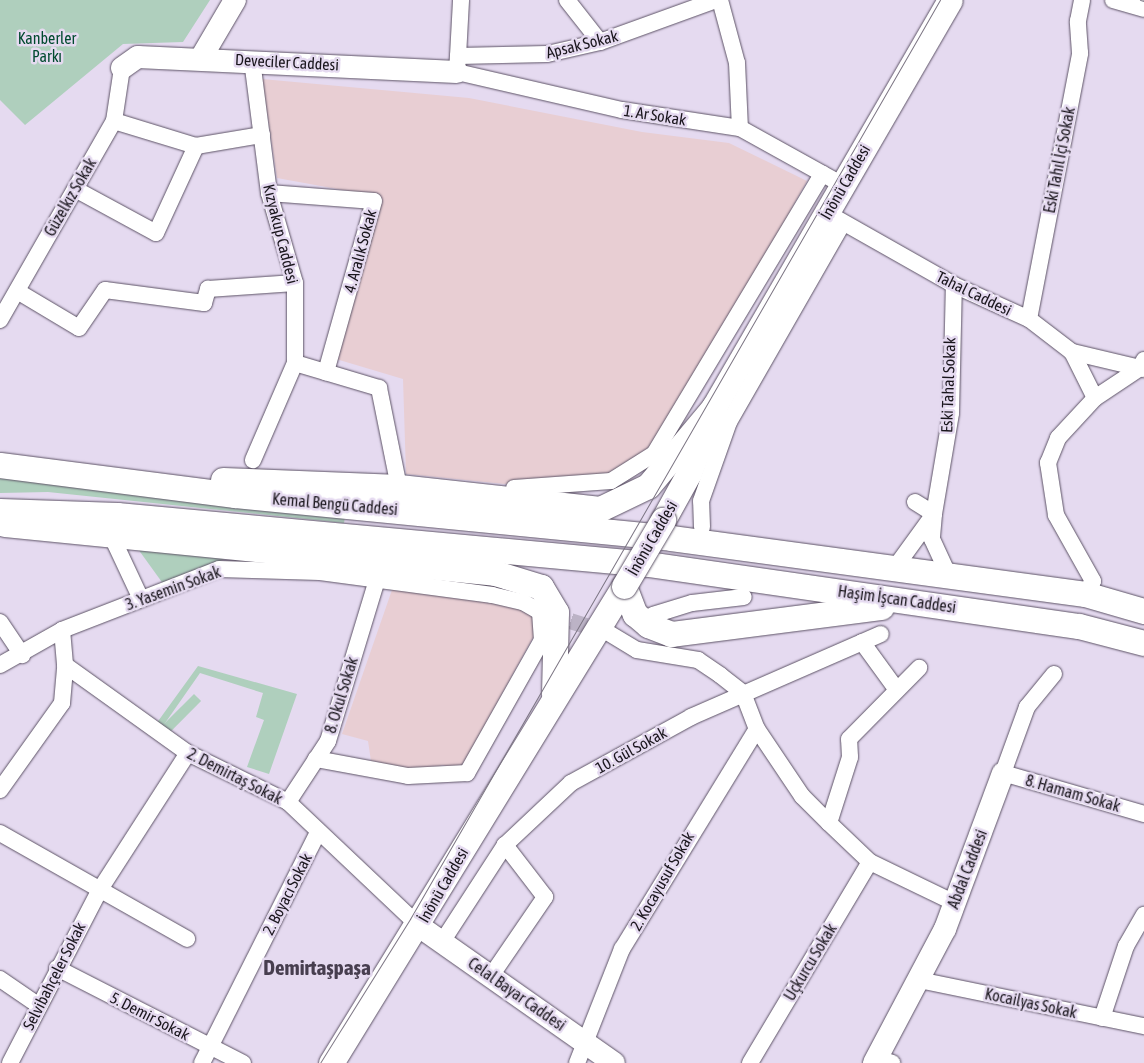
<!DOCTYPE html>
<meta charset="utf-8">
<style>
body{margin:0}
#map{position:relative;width:1144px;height:1063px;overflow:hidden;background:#e5daf0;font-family:"Asap Condensed",sans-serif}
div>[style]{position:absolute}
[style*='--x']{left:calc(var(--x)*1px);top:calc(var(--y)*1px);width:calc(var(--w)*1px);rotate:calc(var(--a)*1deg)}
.education>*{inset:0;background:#e8ced3}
.green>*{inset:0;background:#afcfbd;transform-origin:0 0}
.street-tunnel>*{height:16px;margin-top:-8px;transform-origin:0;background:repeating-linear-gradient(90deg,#bcb3c6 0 16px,transparent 0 24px)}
.roads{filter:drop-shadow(0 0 1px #5d5366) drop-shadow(0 0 1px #5d5366)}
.street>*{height:16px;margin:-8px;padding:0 8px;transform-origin:8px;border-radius:8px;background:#fff}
.secondary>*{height:22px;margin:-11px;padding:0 11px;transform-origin:11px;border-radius:11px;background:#fff}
.primary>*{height:25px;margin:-12.5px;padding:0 12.5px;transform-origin:12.5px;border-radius:12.5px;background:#fff}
.tram>*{height:1px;margin:-0.5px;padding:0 0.5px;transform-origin:0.5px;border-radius:0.5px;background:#7c7583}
.bridges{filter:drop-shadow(0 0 1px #5d5366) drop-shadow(0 0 1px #5d5366)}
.primary-bridge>*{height:25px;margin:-12.5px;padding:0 12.5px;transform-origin:12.5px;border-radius:12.5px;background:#fff}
span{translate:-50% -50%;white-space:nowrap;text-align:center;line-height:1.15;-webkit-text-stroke:5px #e5daf0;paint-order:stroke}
.park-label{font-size:16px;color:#004a2f}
.street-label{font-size:16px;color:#1a161d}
.district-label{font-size:21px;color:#473e4f;font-weight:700}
</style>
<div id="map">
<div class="education">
<div style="clip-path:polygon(262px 79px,469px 98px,642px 132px,729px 143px,807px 181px,679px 411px,650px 451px,615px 478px,536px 487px,406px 474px,403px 379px,336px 359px,381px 197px,277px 178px)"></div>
<div style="clip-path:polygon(393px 587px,521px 606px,540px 625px,460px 770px,442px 765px,434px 774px,371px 761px,368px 741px,342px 734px)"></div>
</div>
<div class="green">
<div style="clip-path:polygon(0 0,210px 0,183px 42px,123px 44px,25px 125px,0 100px)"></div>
<div style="clip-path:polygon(0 476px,345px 517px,344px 523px,48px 492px,0 493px)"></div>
<div style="clip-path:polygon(138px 549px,227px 558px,164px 585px)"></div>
<div style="clip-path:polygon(198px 666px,297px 694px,269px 774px,247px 767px,264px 720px,256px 717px,263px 693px,200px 673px,163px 726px,156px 724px)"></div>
<div style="left:194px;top:694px;width:10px;height:45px;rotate:45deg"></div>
</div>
<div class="street-tunnel">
<div style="--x:548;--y:614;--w:60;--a:17.5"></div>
</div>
<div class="roads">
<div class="street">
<div style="--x:567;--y:0;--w:53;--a:51.8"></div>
<div style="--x:716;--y:0;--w:123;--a:160.1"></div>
<div style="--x:600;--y:42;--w:54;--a:167.2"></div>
<div style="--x:547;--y:54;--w:89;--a:178.7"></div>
<div style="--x:458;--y:56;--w:16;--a:94"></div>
<div style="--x:457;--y:72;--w:169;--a:13"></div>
<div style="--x:622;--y:110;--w:119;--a:8.7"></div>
<div style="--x:740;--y:128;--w:118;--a:29"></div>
<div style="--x:720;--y:0;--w:65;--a:74.9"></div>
<div style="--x:737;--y:63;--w:65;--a:87.4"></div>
<div style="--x:1113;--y:0;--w:32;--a:16"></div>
<div style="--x:458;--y:56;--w:56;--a:-86.9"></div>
<div style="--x:252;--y:60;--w:134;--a:82.7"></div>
<div style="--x:269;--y:193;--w:94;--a:73.9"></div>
<div style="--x:295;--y:283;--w:80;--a:90"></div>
<div style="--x:295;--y:363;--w:106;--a:113.4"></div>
<div style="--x:114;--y:121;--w:86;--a:17"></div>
<div style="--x:196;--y:146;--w:67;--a:-9.5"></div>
<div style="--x:75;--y:189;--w:92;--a:28.5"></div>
<div style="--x:156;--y:233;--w:96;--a:-65.3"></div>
<div style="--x:269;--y:193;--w:105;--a:4.4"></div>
<div style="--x:374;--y:201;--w:178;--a:105.7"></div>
<div style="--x:834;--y:217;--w:138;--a:29.5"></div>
<div style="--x:954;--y:285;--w:82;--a:24.4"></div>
<div style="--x:1029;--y:319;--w:54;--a:37.5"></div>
<div style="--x:1072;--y:352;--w:51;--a:63.4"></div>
<div style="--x:17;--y:291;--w:72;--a:30.8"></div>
<div style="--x:79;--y:328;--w:46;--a:-55.6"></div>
<div style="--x:105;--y:290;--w:100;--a:7.5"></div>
<div style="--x:204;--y:303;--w:15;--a:-74"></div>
<div style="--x:208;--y:289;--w:87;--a:-3.9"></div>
<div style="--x:1029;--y:319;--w:271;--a:-79.1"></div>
<div style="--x:1080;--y:53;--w:32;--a:-94"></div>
<div style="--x:1078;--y:21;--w:21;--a:-79"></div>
<div style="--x:0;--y:320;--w:229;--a:-60.2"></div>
<div style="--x:114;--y:121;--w:54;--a:-81.4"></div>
<div style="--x:1072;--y:352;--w:74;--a:13.3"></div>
<div style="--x:295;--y:363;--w:88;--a:16.6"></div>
<div style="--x:379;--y:388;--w:101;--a:78.6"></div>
<div style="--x:514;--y:488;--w:97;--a:-4.1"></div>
<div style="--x:611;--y:481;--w:51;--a:-32.1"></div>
<div style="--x:654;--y:454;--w:327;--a:-59"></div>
<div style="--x:915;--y:502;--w:22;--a:32"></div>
<div style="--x:934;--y:514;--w:102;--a:-80.4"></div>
<div style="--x:951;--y:413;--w:128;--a:-88.7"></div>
<div style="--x:934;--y:514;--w:25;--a:95"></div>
<div style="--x:932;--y:539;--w:41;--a:65.3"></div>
<div style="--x:702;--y:527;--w:26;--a:-92"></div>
<div style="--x:701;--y:501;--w:84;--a:-70.5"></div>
<div style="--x:729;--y:422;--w:229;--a:-60.2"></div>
<div style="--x:112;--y:537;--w:68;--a:64.9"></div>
<div style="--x:894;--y:569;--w:68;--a:-54"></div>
<div style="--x:1085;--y:594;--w:15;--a:-58"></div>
<div style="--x:1093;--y:581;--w:76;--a:-119.3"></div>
<div style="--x:1056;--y:515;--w:53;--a:-98.7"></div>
<div style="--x:1048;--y:463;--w:27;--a:-68"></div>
<div style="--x:1058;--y:438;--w:54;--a:-47.2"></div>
<div style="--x:1095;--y:398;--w:54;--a:-33.7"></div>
<div style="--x:1140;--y:368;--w:9;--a:-63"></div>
<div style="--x:653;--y:615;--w:41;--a:-17.1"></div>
<div style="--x:692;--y:603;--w:52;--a:-6.6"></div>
<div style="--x:0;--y:622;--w:40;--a:56"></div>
<div style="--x:62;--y:630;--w:35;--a:85"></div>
<div style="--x:65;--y:665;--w:151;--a:35.6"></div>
<div style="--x:188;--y:753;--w:111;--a:26.1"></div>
<div style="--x:288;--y:802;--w:180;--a:43.4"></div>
<div style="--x:607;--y:632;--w:35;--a:31"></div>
<div style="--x:637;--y:650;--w:62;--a:9.3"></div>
<div style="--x:698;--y:660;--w:27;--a:34"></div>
<div style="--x:720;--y:675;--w:29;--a:38"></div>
<div style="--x:743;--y:693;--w:39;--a:69"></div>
<div style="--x:757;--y:729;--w:81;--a:56.1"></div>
<div style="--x:802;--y:796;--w:38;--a:45"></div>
<div style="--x:829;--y:823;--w:57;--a:43.6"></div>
<div style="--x:870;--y:862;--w:94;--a:25.8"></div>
<div style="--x:862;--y:642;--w:59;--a:53.9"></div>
<div style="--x:0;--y:665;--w:71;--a:-29.4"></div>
<div style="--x:62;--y:630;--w:168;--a:-21.2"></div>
<div style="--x:219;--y:569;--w:101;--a:1.7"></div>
<div style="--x:320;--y:572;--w:174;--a:7.6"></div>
<div style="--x:492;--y:595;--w:32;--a:13"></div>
<div style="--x:523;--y:602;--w:20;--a:30"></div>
<div style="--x:540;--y:612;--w:28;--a:86"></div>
<div style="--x:542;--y:640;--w:153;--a:119.4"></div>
<div style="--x:467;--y:773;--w:59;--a:177.1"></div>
<div style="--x:408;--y:776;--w:94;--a:-169.5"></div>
<div style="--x:1054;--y:674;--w:43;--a:129.3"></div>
<div style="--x:1027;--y:707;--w:70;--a:110"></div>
<div style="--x:1003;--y:773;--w:147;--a:16.2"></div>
<div style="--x:0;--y:790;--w:107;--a:-54.5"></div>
<div style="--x:62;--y:703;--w:38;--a:-85"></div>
<div style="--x:288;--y:802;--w:73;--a:-56.7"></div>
<div style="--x:328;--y:741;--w:168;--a:-73.1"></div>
<div style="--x:829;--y:823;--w:69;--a:-72.3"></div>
<div style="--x:850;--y:757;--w:18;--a:-93"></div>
<div style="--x:849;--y:739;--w:100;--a:-45.4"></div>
<div style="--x:0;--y:833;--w:215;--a:29.5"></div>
<div style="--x:442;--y:942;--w:116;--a:-57"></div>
<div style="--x:505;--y:845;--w:91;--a:-43.2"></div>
<div style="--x:571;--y:783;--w:137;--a:-28.8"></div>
<div style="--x:691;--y:717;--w:207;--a:-23.6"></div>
<div style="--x:57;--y:968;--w:209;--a:27.1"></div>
<div style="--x:491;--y:976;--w:96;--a:-55.6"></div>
<div style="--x:545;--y:897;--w:66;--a:-127.6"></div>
<div style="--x:0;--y:979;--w:46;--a:34.4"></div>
<div style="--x:919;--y:980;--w:230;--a:11.6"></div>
<div style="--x:1102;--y:1018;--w:76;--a:-71.6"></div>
<div style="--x:1126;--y:946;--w:36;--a:-60"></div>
<div style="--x:877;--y:1058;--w:16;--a:18"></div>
<div style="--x:10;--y:1063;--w:194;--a:-62.6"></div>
<div style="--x:99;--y:891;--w:164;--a:-57.2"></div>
<div style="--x:202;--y:1063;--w:258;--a:-63.3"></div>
<div style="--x:577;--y:1063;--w:123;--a:-68.5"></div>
<div style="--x:622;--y:949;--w:258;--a:-58.5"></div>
<div style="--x:750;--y:1063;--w:234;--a:-59.2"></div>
</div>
<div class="secondary">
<div style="--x:201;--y:58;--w:67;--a:-59.6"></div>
<div style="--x:122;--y:68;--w:19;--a:-35"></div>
<div style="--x:138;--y:57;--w:319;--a:2.7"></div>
<div style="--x:419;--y:926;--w:238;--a:35.1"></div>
<div style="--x:874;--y:1063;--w:152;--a:-62.1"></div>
<div style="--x:945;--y:929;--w:166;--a:-69.6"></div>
</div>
<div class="primary">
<div style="--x:0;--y:465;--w:237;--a:7.3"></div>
<div style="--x:235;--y:495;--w:438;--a:5.6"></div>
<div style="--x:671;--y:538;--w:418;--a:7.7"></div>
<div style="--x:1085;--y:594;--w:61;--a:16.1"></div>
<div style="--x:223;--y:480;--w:176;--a:2.3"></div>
<div style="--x:399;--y:487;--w:202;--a:6.2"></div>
<div style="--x:600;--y:509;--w:53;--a:-25.6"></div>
<div style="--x:648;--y:486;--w:103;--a:-50.1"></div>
<div style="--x:0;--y:511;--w:117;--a:2"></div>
<div style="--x:117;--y:515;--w:533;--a:5.27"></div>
<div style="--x:648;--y:564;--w:435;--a:8.2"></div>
<div style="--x:1079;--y:626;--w:67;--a:14.7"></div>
<div style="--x:663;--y:520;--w:54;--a:-61"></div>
<div style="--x:689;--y:473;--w:71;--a:-69.3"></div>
<div style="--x:714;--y:407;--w:470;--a:-59.9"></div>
<div style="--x:5;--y:524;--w:492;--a:5.7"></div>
<div style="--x:495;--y:573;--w:48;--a:16.9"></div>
<div style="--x:541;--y:587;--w:29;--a:59"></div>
<div style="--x:556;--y:612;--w:82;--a:91.4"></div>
<div style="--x:624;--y:586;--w:30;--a:69"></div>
<div style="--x:635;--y:614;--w:17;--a:40"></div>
<div style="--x:648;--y:625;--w:25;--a:21"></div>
<div style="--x:671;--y:634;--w:212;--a:-7.3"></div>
<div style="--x:331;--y:1063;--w:560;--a:-58.44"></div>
</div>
</div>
<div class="tram">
<div style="--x:1140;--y:0;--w:4;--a:14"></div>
<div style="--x:320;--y:1063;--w:170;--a:-58"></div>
<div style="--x:410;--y:919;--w:1061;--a:-60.03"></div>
</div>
<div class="bridges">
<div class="primary-bridge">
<div style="--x:624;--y:586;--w:77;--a:-59.4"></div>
</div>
</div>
<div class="park-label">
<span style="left:47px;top:47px">Kanberler<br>Parkı</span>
</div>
<div class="street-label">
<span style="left:582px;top:44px;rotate:-14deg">Apsak Sokak</span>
<span style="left:287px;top:62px;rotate:3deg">Deveciler Caddesi</span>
<span style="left:655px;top:115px;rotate:9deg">1. Ar Sokak</span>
<span style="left:1059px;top:160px;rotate:-79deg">Eski Tahıl İçi Sokak</span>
<span style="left:845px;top:182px;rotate:-60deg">İnönü Caddesi</span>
<span style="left:70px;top:197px;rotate:-60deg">Güzelkız Sokak</span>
<span style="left:281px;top:234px;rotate:76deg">Kızyakup Caddesi</span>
<span style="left:360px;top:251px;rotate:-75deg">4. Aralık Sokak</span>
<span style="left:974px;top:293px;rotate:26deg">Tahal Caddesi</span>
<span style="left:948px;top:385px;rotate:-88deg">Eski Tahal Sokak</span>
<span style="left:335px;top:504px;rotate:5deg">Kemal Bengü Caddesi</span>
<span style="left:652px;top:538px;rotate:-60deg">İnönü Caddesi</span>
<span style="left:173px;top:588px;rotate:-20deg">3. Yasemin Sokak</span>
<span style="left:897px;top:599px;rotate:8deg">Haşim İşcan Caddesi</span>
<span style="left:341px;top:695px;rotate:-73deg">8. Okul Sokak</span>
<span style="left:631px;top:750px;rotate:-29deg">10. Gül Sokak</span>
<span style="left:235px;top:776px;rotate:27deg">2. Demirtaş Sokak</span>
<span style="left:1073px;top:793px;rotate:16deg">8. Hamam Sokak</span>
<span style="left:967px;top:869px;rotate:-69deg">Abdal Caddesi</span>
<span style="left:662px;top:881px;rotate:-60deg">2. Kocayusuf Sokak</span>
<span style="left:443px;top:885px;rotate:-60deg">İnönü Caddesi</span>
<span style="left:287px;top:894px;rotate:-63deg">2. Boyacı Sokak</span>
<span style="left:810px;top:962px;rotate:-59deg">Uçkurcu Sokak</span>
<span style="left:54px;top:976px;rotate:-63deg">Selvibahçeler Sokak</span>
<span style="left:517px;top:994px;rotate:35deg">Celal Bayar Caddesi</span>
<span style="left:1031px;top:1003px;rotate:12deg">Kocailyas Sokak</span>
<span style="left:150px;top:1016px;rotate:27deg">5. Demir Sokak</span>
</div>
<div class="district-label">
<span style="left:317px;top:967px">Demirtaşpaşa</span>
</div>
</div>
